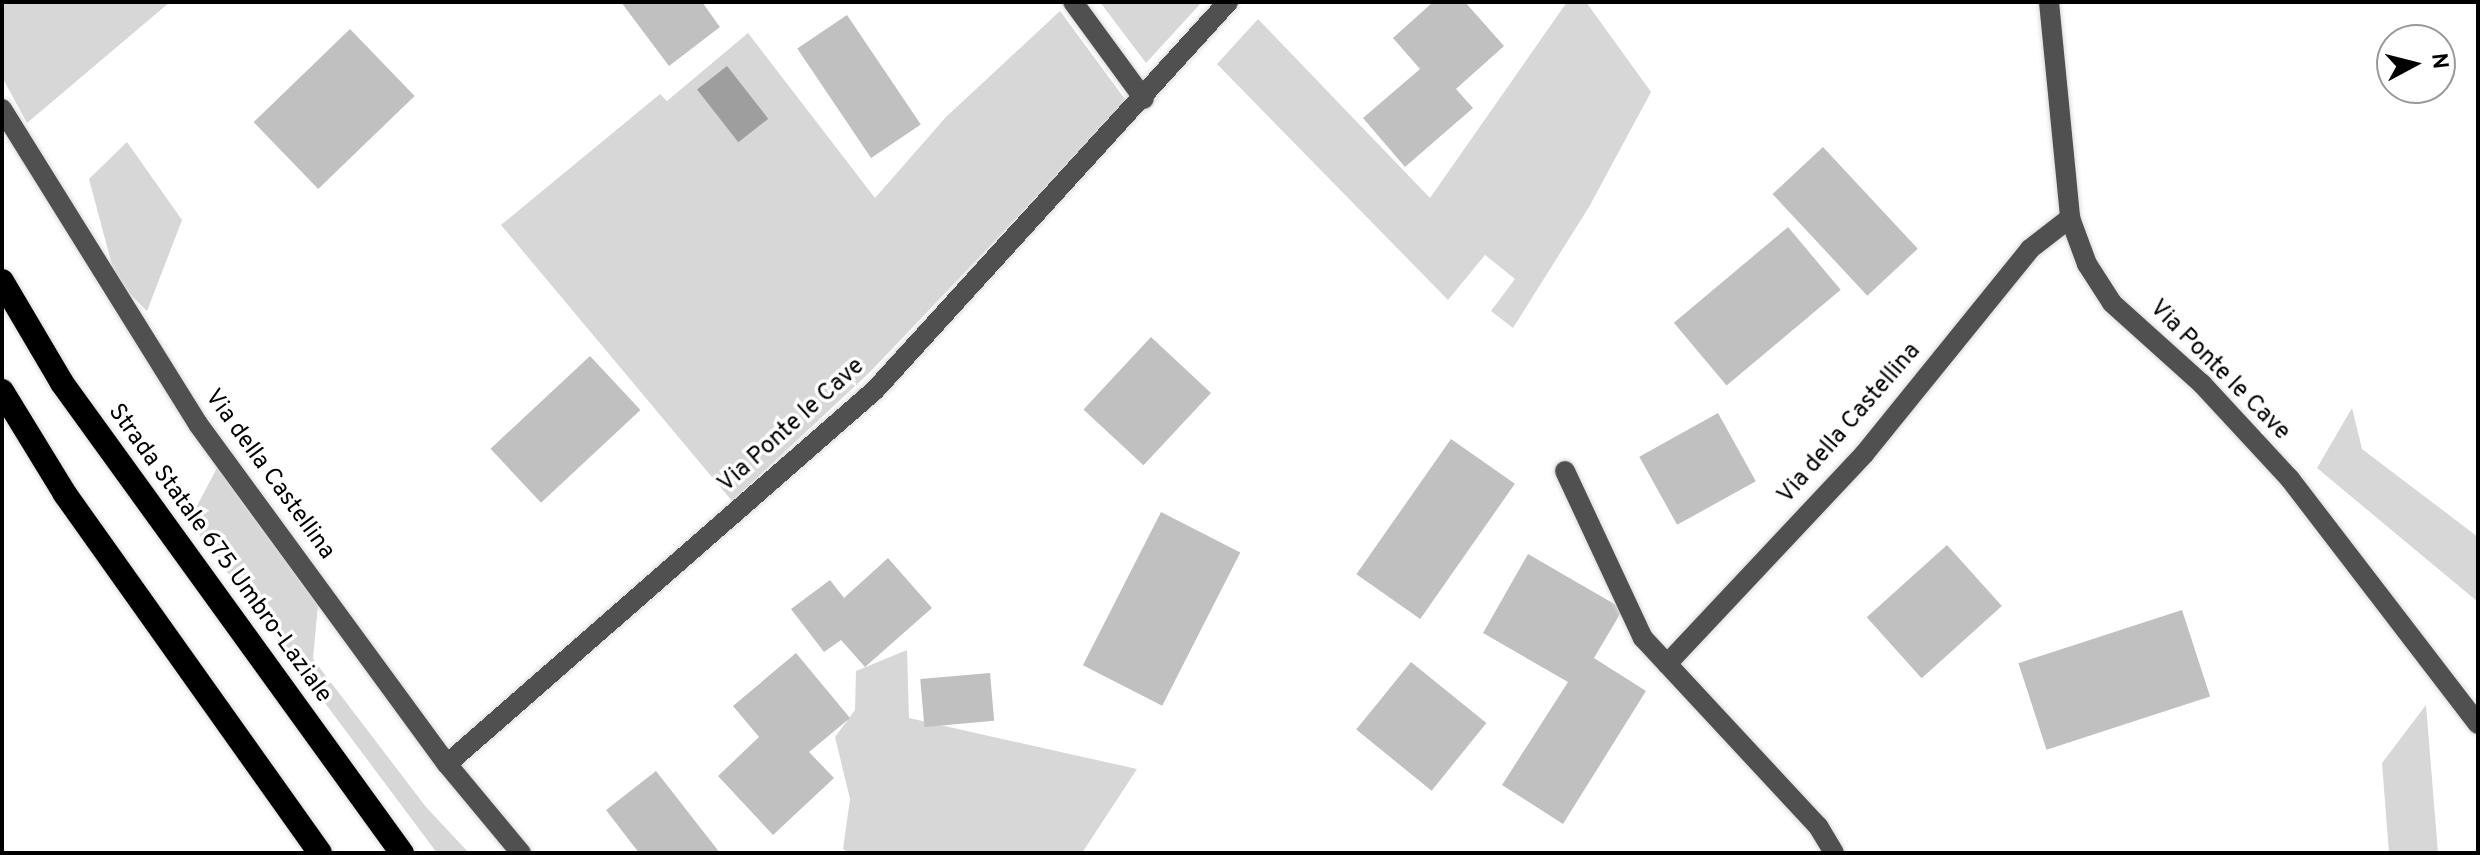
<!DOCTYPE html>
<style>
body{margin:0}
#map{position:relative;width:2480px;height:855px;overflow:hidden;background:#fff;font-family:Overpass,sans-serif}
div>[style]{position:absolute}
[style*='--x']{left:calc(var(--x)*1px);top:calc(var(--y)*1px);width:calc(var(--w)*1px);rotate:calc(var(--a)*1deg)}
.green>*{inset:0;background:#d7d7d7}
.water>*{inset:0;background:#9e9e9e;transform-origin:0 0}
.building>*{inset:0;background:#c0c0c0;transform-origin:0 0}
.roads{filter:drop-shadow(0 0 2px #dbdbdb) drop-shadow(0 0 2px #dbdbdb)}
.minor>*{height:20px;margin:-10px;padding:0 10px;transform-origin:10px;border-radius:10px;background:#505050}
.highway>*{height:24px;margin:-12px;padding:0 12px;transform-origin:12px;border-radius:12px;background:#000}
span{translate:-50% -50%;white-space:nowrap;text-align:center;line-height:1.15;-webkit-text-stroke:7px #fff;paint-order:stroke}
.street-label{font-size:24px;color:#000}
.frame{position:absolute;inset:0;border:4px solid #000;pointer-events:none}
.north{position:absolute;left:2376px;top:24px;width:80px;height:80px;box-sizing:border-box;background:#fff;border:2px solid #999;border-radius:50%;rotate:83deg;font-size:22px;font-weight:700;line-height:32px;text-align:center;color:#000}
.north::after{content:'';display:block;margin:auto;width:28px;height:36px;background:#000;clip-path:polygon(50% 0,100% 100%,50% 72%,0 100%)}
</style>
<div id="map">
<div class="green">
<div style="clip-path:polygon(2px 2px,170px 2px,27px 123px,2px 77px)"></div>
<div style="clip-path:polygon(1100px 2px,1202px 2px,1146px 63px)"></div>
<div style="clip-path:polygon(1567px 2px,1586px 2px,1651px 92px,1589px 207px,1513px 328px,1491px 311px,1515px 279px,1485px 255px,1448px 300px,1217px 64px,1258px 19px,1430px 198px)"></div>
<div style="clip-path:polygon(1060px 11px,1127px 102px,870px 372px,732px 501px,501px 225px,660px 94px,667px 101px,748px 33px,875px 198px,946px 117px)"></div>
<div style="clip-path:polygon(127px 142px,182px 220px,147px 311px,116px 280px,89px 179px)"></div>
<div style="clip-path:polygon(2352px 408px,2362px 449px,2478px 537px,2478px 602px,2317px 468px)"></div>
<div style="clip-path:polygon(218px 466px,318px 604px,313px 659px,426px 807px,469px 853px,437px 853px,189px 521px)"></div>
<div style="clip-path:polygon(907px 650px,909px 718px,1137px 769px,1082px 853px,850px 853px,843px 849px,850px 799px,835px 737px,855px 710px,856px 671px)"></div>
<div style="clip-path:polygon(2426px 705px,2438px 853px,2389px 853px,2382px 763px)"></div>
</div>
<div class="water">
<div style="left:727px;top:66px;width:67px;height:38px;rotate:52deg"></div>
</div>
<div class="building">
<div style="clip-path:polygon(621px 2px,702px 2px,720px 27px,669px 66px)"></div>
<div style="clip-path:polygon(1433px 2px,1465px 2px,1504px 46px,1456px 89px,1473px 108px,1405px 167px,1363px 118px,1420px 69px,1393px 38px)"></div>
<div style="left:847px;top:15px;width:132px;height:60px;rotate:56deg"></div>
<div style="left:350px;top:29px;width:93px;height:134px;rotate:46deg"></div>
<div style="left:1823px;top:147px;width:139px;height:69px;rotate:47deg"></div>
<div style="left:1788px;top:227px;width:82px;height:149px;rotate:50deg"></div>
<div style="left:1151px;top:337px;width:82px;height:99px;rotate:43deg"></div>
<div style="left:590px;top:356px;width:74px;height:136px;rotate:47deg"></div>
<div style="left:1718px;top:413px;width:78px;height:90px;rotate:61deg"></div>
<div style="left:1451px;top:439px;width:78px;height:165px;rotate:35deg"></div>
<div style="left:1161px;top:512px;width:89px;height:172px;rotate:27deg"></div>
<div style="left:1947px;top:545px;width:82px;height:108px;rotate:48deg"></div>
<div style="clip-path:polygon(1528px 554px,1623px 609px,1594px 658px,1646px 691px,1563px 824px,1502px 785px,1568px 682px,1483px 633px)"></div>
<div style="clip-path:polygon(888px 558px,932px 608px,865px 667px,841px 640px,824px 652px,791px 609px,830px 580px,844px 598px)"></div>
<div style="left:2182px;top:610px;width:91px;height:172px;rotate:72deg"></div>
<div style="clip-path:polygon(796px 653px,850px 718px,809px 752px,834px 778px,773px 835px,718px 776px,759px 737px,733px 706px)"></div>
<div style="left:1411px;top:662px;width:97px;height:87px;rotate:39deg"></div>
<div style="left:990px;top:673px;width:48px;height:70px;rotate:85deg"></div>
<div style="clip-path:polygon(656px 771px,720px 853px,639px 853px,606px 810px)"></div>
</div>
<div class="roads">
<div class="minor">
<div style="--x:1073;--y:2;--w:120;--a:53.8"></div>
<div style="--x:2049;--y:2;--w:217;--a:84.4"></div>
<div style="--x:2070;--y:218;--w:49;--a:69.7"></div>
<div style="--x:2087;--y:264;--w:46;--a:57.3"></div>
<div style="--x:2112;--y:303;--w:121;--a:42"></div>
<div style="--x:2202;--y:384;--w:129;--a:47.2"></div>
<div style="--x:2290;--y:479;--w:309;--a:52.5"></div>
<div style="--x:2;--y:109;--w:371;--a:58.1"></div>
<div style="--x:198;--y:424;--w:421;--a:53.8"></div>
<div style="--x:447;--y:764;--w:116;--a:50.3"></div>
<div style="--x:1565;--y:471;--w:184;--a:65"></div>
<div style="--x:1643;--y:638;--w:257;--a:47.1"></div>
<div style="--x:1818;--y:826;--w:31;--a:59"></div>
<div style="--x:1667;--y:664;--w:289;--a:-46.8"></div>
<div style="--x:1865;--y:453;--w:262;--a:-51"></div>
<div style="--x:2030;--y:249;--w:51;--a:-37.8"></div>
<div style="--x:447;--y:764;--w:568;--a:-41.15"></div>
<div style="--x:875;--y:390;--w:525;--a:-47.7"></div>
</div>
<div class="highway">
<div style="--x:2;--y:281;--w:118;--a:59.5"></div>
<div style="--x:62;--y:383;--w:580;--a:54.12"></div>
<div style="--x:2;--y:391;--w:121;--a:58.5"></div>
<div style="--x:65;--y:494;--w:440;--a:54.6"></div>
</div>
</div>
<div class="street-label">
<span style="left:2219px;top:371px;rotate:45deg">Via Ponte le Cave</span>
<span style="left:1850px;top:424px;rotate:-49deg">Via della Castellina</span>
<span style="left:792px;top:426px;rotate:-42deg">Via Ponte le Cave</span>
<span style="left:269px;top:475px;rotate:54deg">Via della Castellina</span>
<span style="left:219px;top:554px;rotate:54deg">Strada Statale 675 Umbro-Laziale</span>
</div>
<div class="frame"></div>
<div class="north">N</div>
</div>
